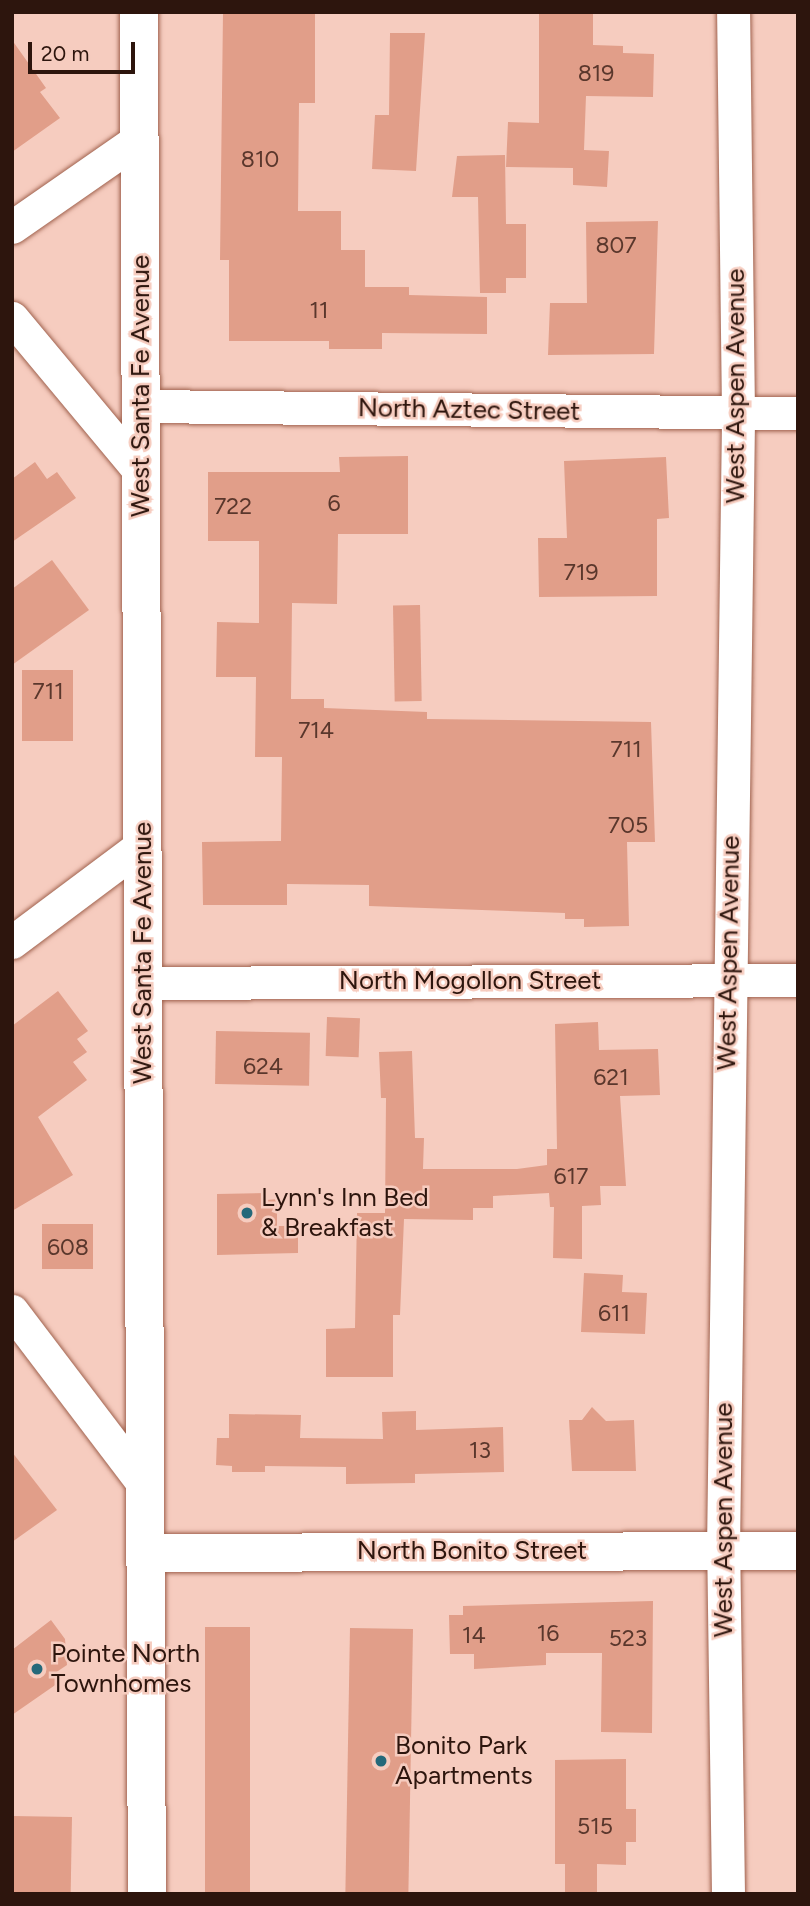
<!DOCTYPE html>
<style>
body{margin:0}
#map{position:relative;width:810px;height:1906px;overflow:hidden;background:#f6ccbf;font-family:Figtree,sans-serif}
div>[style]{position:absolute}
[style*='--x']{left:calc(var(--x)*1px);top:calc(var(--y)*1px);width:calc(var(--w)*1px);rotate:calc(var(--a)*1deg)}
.building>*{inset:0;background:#e19e89;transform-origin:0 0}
.roads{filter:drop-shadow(0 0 2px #a0624e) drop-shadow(0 0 2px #a0624e)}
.street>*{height:33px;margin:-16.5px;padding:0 16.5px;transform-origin:16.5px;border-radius:16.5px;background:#fff}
.secondary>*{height:38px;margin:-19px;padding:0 19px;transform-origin:19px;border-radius:19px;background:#fff}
.dots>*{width:19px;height:19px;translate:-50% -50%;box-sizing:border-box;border:4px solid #f6ccbf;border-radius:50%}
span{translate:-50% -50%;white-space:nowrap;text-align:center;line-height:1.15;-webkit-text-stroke:5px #f6ccbf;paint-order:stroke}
.number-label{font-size:23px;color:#5a372c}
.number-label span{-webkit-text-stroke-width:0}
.street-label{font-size:26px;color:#2d150d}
.poi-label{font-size:26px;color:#2d150d}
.left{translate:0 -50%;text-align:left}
.frame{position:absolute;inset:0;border:14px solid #2d150d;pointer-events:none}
.scale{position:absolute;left:28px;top:42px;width:107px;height:32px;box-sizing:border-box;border:4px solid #2d150d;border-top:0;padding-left:9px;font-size:21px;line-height:24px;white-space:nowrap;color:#2d150d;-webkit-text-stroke:5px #f6ccbf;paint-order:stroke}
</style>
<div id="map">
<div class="building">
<div style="clip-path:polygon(223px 12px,315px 12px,315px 103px,299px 103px,298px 211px,341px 211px,341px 250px,365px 250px,365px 287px,409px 287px,409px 295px,487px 297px,487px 334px,382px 333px,382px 349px,329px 349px,329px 341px,229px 341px,229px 260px,220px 260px)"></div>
<div style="clip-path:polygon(539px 12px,593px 12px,593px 45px,623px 46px,623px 53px,654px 54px,653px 97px,586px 96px,584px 150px,609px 151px,607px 187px,573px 185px,573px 168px,506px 167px,508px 122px,539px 123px)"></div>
<div style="clip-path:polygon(390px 33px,425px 33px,416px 171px,372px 169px,375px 115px,389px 115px)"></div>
<div style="clip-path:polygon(12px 40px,46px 88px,40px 92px,60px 118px,12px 152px)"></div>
<div style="clip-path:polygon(505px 155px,506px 224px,526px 224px,526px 278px,506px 278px,506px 293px,480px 293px,478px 197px,452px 197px,457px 156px)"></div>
<div style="clip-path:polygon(658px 221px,654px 354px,548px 355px,550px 303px,587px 303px,586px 222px)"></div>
<div style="clip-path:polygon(408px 456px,408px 534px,338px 534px,337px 604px,292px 603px,291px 699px,324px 699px,324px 708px,427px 712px,427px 719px,651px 722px,655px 842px,627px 842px,629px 926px,584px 927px,584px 919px,565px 919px,565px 913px,369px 906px,369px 885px,287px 884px,287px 905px,203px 905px,202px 842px,281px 841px,282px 757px,255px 757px,256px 677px,216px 677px,217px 622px,259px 623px,259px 541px,208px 541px,208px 472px,340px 472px,339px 457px)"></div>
<div style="clip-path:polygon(666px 457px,669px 518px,657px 519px,657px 596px,539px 597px,538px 538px,567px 538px,564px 461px)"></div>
<div style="clip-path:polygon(35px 462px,47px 479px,57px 472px,76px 498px,12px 542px,12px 479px)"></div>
<div style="clip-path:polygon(52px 560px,89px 610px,12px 665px,12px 589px)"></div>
<div style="left:420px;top:605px;width:96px;height:27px;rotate:89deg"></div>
<div style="left:22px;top:670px;width:51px;height:71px"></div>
<div style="clip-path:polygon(58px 991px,88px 1031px,77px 1039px,87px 1052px,73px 1062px,87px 1080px,38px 1117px,73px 1175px,12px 1211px,12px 1026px)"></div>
<div style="left:327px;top:1017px;width:33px;height:39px;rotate:2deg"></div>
<div style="clip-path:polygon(598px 1022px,599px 1050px,658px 1049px,660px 1095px,620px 1096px,626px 1186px,600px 1186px,601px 1205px,582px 1206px,582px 1259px,553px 1258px,554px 1207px,550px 1207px,549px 1193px,493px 1196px,493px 1208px,473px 1208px,473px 1220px,404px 1219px,400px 1315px,393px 1315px,393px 1377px,326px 1377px,326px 1329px,355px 1328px,357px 1213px,385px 1213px,386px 1098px,381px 1098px,379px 1052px,412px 1051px,415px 1138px,424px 1138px,423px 1169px,517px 1169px,547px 1165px,547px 1149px,557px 1149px,555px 1024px)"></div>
<div style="left:216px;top:1031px;width:94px;height:53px;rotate:1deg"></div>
<div style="clip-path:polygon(267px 1193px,267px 1200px,277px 1199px,277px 1226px,298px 1226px,298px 1253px,217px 1255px,217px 1194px)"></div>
<div style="left:93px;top:1224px;width:45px;height:51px;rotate:90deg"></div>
<div style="clip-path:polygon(584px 1273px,623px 1275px,622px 1292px,647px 1293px,645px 1334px,581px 1332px)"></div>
<div style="clip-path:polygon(592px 1407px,606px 1421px,634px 1420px,636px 1471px,572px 1471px,569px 1420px,582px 1420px)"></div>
<div style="clip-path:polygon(416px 1411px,416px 1430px,503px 1427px,504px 1472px,415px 1474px,415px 1483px,346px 1484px,346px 1467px,265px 1466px,265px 1472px,232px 1472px,232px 1466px,216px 1465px,217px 1438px,229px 1438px,229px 1414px,301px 1415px,300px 1438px,383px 1439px,382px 1412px)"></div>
<div style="clip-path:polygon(12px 1452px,57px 1510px,12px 1542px)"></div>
<div style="clip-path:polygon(653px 1601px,652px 1733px,601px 1732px,602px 1653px,546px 1653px,546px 1665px,474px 1669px,474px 1654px,450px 1654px,449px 1615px,463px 1615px,463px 1606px)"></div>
<div style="clip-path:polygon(51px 1620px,65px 1639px,67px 1665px,55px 1673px,61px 1681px,12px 1715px,12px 1650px)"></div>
<div style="left:205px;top:1627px;width:45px;height:267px"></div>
<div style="left:350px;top:1628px;width:63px;height:266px;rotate:1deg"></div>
<div style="clip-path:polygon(626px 1759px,626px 1809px,636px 1809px,636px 1842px,626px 1842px,626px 1865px,597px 1864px,597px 1894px,565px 1894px,565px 1864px,555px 1864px,555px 1760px)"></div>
<div style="left:12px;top:1816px;width:60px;height:78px;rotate:1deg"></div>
</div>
<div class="roads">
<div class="street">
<div style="--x:12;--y:227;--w:156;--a:-34.8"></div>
<div style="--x:12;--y:318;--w:202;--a:50.2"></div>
<div style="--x:141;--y:406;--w:657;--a:0.61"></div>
<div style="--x:12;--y:942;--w:164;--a:-36.8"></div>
<div style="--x:143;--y:983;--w:655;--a:-0.26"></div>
<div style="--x:12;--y:1311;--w:220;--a:52.8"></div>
<div style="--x:728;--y:1894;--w:344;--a:-90.8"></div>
<div style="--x:723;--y:1550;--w:1137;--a:-89.24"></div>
<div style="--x:738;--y:413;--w:401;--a:-90.7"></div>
</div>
<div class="secondary">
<div style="--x:139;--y:12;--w:1882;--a:89.76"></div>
<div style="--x:146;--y:1553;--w:652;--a:-0.18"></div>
</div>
</div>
<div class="dots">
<div style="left:247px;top:1213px;background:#25697a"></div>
<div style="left:37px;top:1669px;background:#25697a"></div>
<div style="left:381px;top:1761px;background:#25697a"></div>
</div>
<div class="number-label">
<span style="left:596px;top:73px">819</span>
<span style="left:260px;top:159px">810</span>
<span style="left:616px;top:245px">807</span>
<span style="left:319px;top:310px">11</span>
<span style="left:334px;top:503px">6</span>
<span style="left:233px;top:506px">722</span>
<span style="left:581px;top:572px">719</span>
<span style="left:48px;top:691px">711</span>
<span style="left:316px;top:730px">714</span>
<span style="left:626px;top:749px">711</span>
<span style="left:628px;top:825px">705</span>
<span style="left:263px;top:1066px">624</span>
<span style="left:611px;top:1077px">621</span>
<span style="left:571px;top:1176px">617</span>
<span style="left:68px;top:1247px">608</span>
<span style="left:614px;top:1313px">611</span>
<span style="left:480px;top:1450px">13</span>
<span style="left:548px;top:1633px">16</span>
<span style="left:474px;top:1635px">14</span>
<span style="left:628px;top:1638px">523</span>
<span style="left:595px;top:1826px">515</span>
</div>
<div class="street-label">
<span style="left:141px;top:386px;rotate:-90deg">West Santa Fe Avenue</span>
<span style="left:736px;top:386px;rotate:-90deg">West Aspen Avenue</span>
<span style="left:469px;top:410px;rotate:1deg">North Aztec Street</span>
<span style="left:143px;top:953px;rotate:-90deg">West Santa Fe Avenue</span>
<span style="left:729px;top:953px;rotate:-89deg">West Aspen Avenue</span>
<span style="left:470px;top:981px">North Mogollon Street</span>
<span style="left:724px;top:1520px;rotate:-90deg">West Aspen Avenue</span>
<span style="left:472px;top:1551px">North Bonito Street</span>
</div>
<div class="poi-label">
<span class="left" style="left:261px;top:1213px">Lynn's Inn Bed<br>&amp; Breakfast</span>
<span class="left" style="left:51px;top:1669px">Pointe North<br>Townhomes</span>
<span class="left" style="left:395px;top:1761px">Bonito Park<br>Apartments</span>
</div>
<div class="frame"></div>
<div class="scale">20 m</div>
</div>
